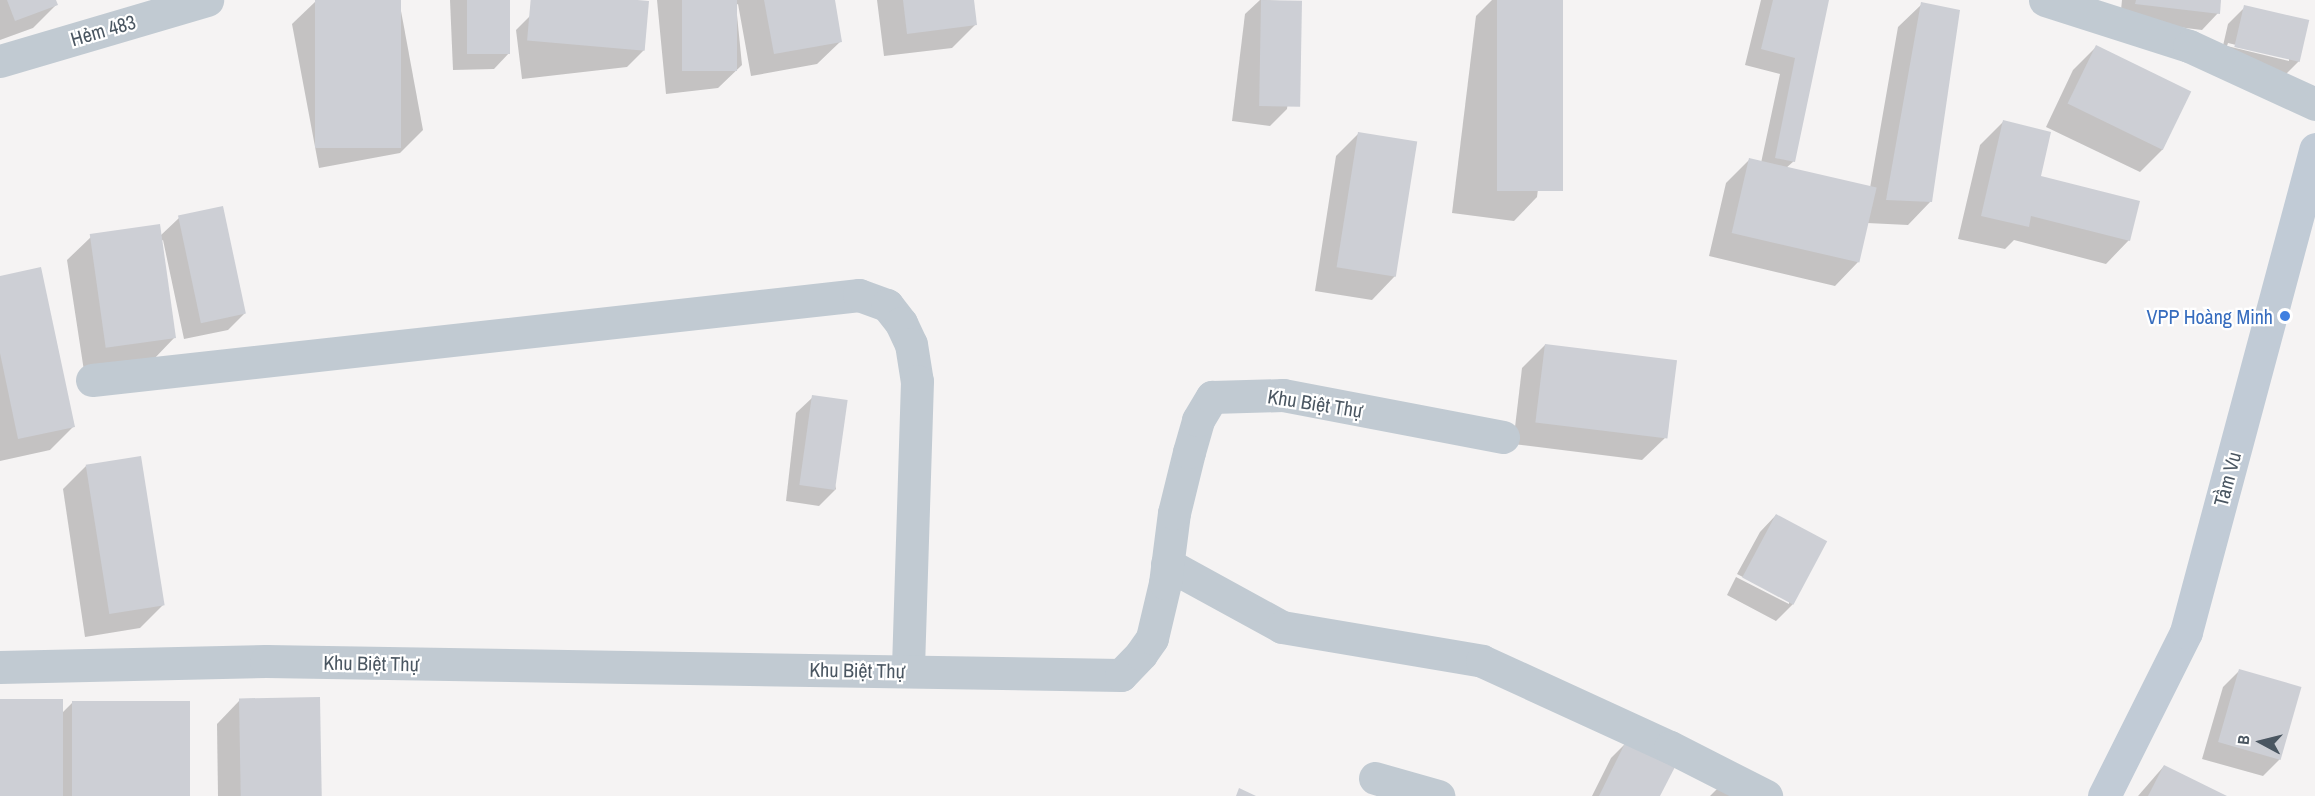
<!DOCTYPE html>
<meta charset="utf-8">
<style>
body{margin:0}
#map{position:relative;width:2315px;height:796px;overflow:hidden;background:#f5f3f3;font-family:"Archivo Narrow",sans-serif}
div>[style]{position:absolute}
[style*='--x']{left:calc(var(--x)*1px);top:calc(var(--y)*1px);width:calc(var(--w)*1px);rotate:calc(var(--a)*1deg)}
.shadow>*{inset:0;background:#0003}
.building>*{inset:0;background:#cdcfd5;transform-origin:0 0}
.street>*{height:33px;margin:-16.5px;padding:0 16.5px;transform-origin:16.5px;border-radius:16.5px;background:#c1cad2}
.secondary>*{height:33px;margin:-16.5px;padding:0 16.5px;transform-origin:16.5px;border-radius:16.5px;background:#c1cbd6}
.dots>*{width:16px;height:16px;translate:-50% -50%;box-sizing:border-box;border:3px solid #fff;border-radius:50%}
span{translate:-50% -50%;white-space:nowrap;text-align:center;line-height:1.15;-webkit-text-stroke:4.5px #fff;paint-order:stroke}
.street-label{font-size:20px;color:#4a5661}
.shop-label{font-size:20px;color:#366cbe}
.right{translate:-100% -50%;text-align:right}
.north{position:absolute;left:2231px;top:712px;width:60px;height:60px;-webkit-text-stroke:4px #fff;paint-order:stroke;rotate:277deg;font-size:16px;font-weight:700;line-height:24px;text-align:center;color:#4a5661}
.north::after{content:'';display:block;margin:auto;width:21px;height:27px;background:#4a5661;clip-path:polygon(50% 0,100% 100%,50% 72%,0 100%)}
</style>
<div id="map">
<div class="shadow">
<div style="clip-path:polygon(0 0,54px 0,56px 5px,33px 28px,0 40px)"></div>
<div style="clip-path:polygon(399px 0,423px 130px,400px 153px,319px 168px,292px 24px,316px 1px)"></div>
<div style="clip-path:polygon(450px 0,508px 0,510px 52px,494px 69px,453px 70px)"></div>
<div style="clip-path:polygon(586px 0,638px 0,634px 4px,644px 50px,627px 67px,522px 79px,516px 30px,533px 13px,587px 8px)"></div>
<div style="clip-path:polygon(657px 0,833px 0,841px 41px,817px 64px,751px 76px,738px 4px,736px 5px,742px 65px,718px 88px,666px 94px)"></div>
<div style="clip-path:polygon(877px 0,972px 0,975px 25px,952px 48px,884px 56px)"></div>
<div style="clip-path:polygon(1260px 0,1300px 2px,1287px 109px,1270px 126px,1232px 121px,1245px 14px)"></div>
<div style="clip-path:polygon(1492px 0,1561px 0,1537px 197px,1514px 221px,1452px 213px,1476px 16px)"></div>
<div style="clip-path:polygon(1761px 0,1827px 0,1794px 161px,1786px 168px,1870px 188px,1898px 27px,1922px 4px,1931px 201px,1908px 225px,1867px 223px,1858px 262px,1835px 286px,1709px 256px,1726px 183px,1749px 160px,1761px 163px,1780px 74px,1745px 65px)"></div>
<div style="clip-path:polygon(2122px 0,2220px 0,2218px 13px,2202px 30px,2120px 20px)"></div>
<div style="clip-path:polygon(evenodd,2245px 7px,2299px 61px,2282px 78px,2219px 63px,2228px 24px,2245px 7px,2228px 43px,2289px 58px,2289px 61px,2227px 46px,2228px 43px)"></div>
<div style="clip-path:polygon(2096px 47px,2163px 149px,2140px 172px,2046px 127px,2073px 70px)"></div>
<div style="clip-path:polygon(2003px 122px,2039px 177px,2129px 240px,2106px 264px,2014px 240px,2005px 249px,1958px 239px,1980px 145px)"></div>
<div style="clip-path:polygon(1359px 133px,1395px 276px,1372px 300px,1315px 291px,1336px 156px)"></div>
<div style="clip-path:polygon(179px 218px,245px 313px,228px 330px,184px 339px,163px 240px,161px 241px,175px 337px,152px 361px,84px 371px,67px 260px,91px 237px,160px 236px)"></div>
<div style="clip-path:polygon(0 277px,73px 427px,50px 450px,0 461px)"></div>
<div style="clip-path:polygon(1545px 345px,1666px 437px,1642px 460px,1513px 444px,1522px 368px)"></div>
<div style="clip-path:polygon(813px 397px,836px 489px,819px 506px,786px 501px,796px 413px)"></div>
<div style="clip-path:polygon(86px 466px,163px 605px,140px 628px,85px 637px,63px 489px)"></div>
<div style="clip-path:polygon(1776px 515px,1825px 541px,1793px 604px,1776px 621px,1727px 595px,1736px 577px,1789px 604px,1789px 601px,1737px 574px,1760px 532px)"></div>
<div style="clip-path:polygon(2239px 671px,2300px 688px,2279px 760px,2263px 776px,2202px 759px,2223px 687px)"></div>
<div style="clip-path:polygon(240px 700px,321px 796px,218px 796px,217px 724px)"></div>
<div style="clip-path:polygon(0 701px,62px 713px,72px 703px,189px 796px,0 796px)"></div>
<div style="clip-path:polygon(1628px 741px,1658px 796px,1592px 796px,1611px 758px)"></div>
<div style="clip-path:polygon(2164px 766px,2224px 796px,2138px 796px)"></div>
<div style="clip-path:polygon(1726px 780px,1760px 796px,1710px 796px)"></div>
</div>
<div class="building">
<div style="clip-path:polygon(7px 0,56px 0,58px 5px,15px 21px)"></div>
<div style="left:315px;top:0;width:86px;height:148px"></div>
<div style="left:467px;top:0;width:43px;height:54px"></div>
<div style="left:682px;top:0;width:55px;height:71px"></div>
<div style="clip-path:polygon(764px 0,835px 0,842px 42px,774px 54px)"></div>
<div style="clip-path:polygon(903px 0,974px 0,977px 25px,907px 34px)"></div>
<div style="left:1261px;top:0;width:41px;height:106px;rotate:1deg"></div>
<div style="left:1497px;top:0;width:66px;height:191px"></div>
<div style="clip-path:polygon(1773px 0,1829px 0,1795px 162px,1775px 158px,1795px 58px,1761px 49px)"></div>
<div style="clip-path:polygon(2136px 0,2221px 0,2220px 14px,2135px 4px)"></div>
<div style="left:649px;top:1px;width:50px;height:118px;rotate:95deg"></div>
<div style="clip-path:polygon(1921px 2px,1960px 10px,1932px 202px,1886px 200px)"></div>
<div style="left:2244px;top:5px;width:67px;height:43px;rotate:13deg"></div>
<div style="left:2096px;top:45px;width:106px;height:65px;rotate:26deg"></div>
<div style="clip-path:polygon(2003px 120px,2051px 132px,2041px 176px,2140px 201px,2130px 241px,2031px 216px,2029px 227px,1981px 216px)"></div>
<div style="left:1358px;top:132px;width:60px;height:137px;rotate:9deg"></div>
<div style="left:1749px;top:158px;width:131px;height:77px;rotate:13deg"></div>
<div style="left:223px;top:206px;width:110px;height:46px;rotate:78deg"></div>
<div style="left:160px;top:224px;width:115px;height:71px;rotate:82deg"></div>
<div style="clip-path:polygon(41px 267px,75px 427px,18px 439px,0 353px,0 276px)"></div>
<div style="left:1545px;top:344px;width:133px;height:79px;rotate:7deg"></div>
<div style="left:812px;top:395px;width:36px;height:91px;rotate:8deg"></div>
<div style="left:141px;top:456px;width:151px;height:56px;rotate:81deg"></div>
<div style="left:1776px;top:514px;width:58px;height:72px;rotate:28deg"></div>
<div style="left:2239px;top:669px;width:65px;height:76px;rotate:16deg"></div>
<div style="left:320px;top:697px;width:99px;height:81px;rotate:89deg"></div>
<div style="left:0;top:699px;width:63px;height:97px"></div>
<div style="left:190px;top:701px;width:95px;height:118px;rotate:90deg"></div>
<div style="clip-path:polygon(1627px 739px,1676px 765px,1660px 796px,1599px 796px)"></div>
<div style="clip-path:polygon(2164px 765px,2227px 796px,2148px 796px)"></div>
<div style="clip-path:polygon(1239px 788px,1256px 796px,1236px 796px)"></div>
</div>
<div class="street">
<div style="--x:2045;--y:0;--w:151;--a:17.7"></div>
<div style="--x:2189;--y:46;--w:139;--a:24.7"></div>
<div style="--x:0;--y:61;--w:216;--a:-16.4"></div>
<div style="--x:92;--y:380;--w:772;--a:-6.32"></div>
<div style="--x:859;--y:295;--w:30;--a:20"></div>
<div style="--x:887;--y:305;--w:23;--a:52"></div>
<div style="--x:901;--y:323;--w:23;--a:65"></div>
<div style="--x:911;--y:344;--w:37;--a:81"></div>
<div style="--x:917;--y:381;--w:289;--a:91.8"></div>
<div style="--x:1167;--y:564;--w:131;--a:28.7"></div>
<div style="--x:1282;--y:627;--w:203;--a:9.6"></div>
<div style="--x:1482;--y:661;--w:207;--a:24.6"></div>
<div style="--x:1670;--y:747;--w:108;--a:27"></div>
<div style="--x:0;--y:667;--w:266;--a:-1.3"></div>
<div style="--x:266;--y:661;--w:855;--a:0.94"></div>
<div style="--x:1121;--y:675;--w:29;--a:-46"></div>
<div style="--x:1141;--y:654;--w:19;--a:-55"></div>
<div style="--x:1152;--y:638;--w:57;--a:-76.7"></div>
<div style="--x:1165;--y:583;--w:71;--a:-82.7"></div>
<div style="--x:1174;--y:513;--w:63;--a:-76.2"></div>
<div style="--x:1189;--y:452;--w:33;--a:-74"></div>
<div style="--x:1198;--y:420;--w:27;--a:-59"></div>
<div style="--x:1212;--y:397;--w:71;--a:-1.6"></div>
<div style="--x:1283;--y:395;--w:224;--a:10.8"></div>
<div style="--x:1375;--y:778;--w:66;--a:15.9"></div>
</div>
<div class="secondary">
<div style="--x:2104;--y:796;--w:183;--a:-63.4"></div>
<div style="--x:2186;--y:632;--w:500;--a:-75"></div>
</div>
<div class="dots">
<div style="left:2285px;top:316px;background:#3f7fe0"></div>
</div>
<div class="street-label">
<span style="left:103px;top:30px;rotate:-16deg">Hẻm 483</span>
<span style="left:1315px;top:403px;rotate:9deg">Khu Biệt Thự</span>
<span style="left:2227px;top:479px;rotate:-75deg">Tầm Vu</span>
<span style="left:371px;top:663px;rotate:1deg">Khu Biệt Thự</span>
<span style="left:857px;top:670px;rotate:1deg">Khu Biệt Thự</span>
</div>
<div class="shop-label">
<span class="right" style="left:2273px;top:316px">VPP Hoàng Minh</span>
</div>
<div class="north">B</div>
</div>
